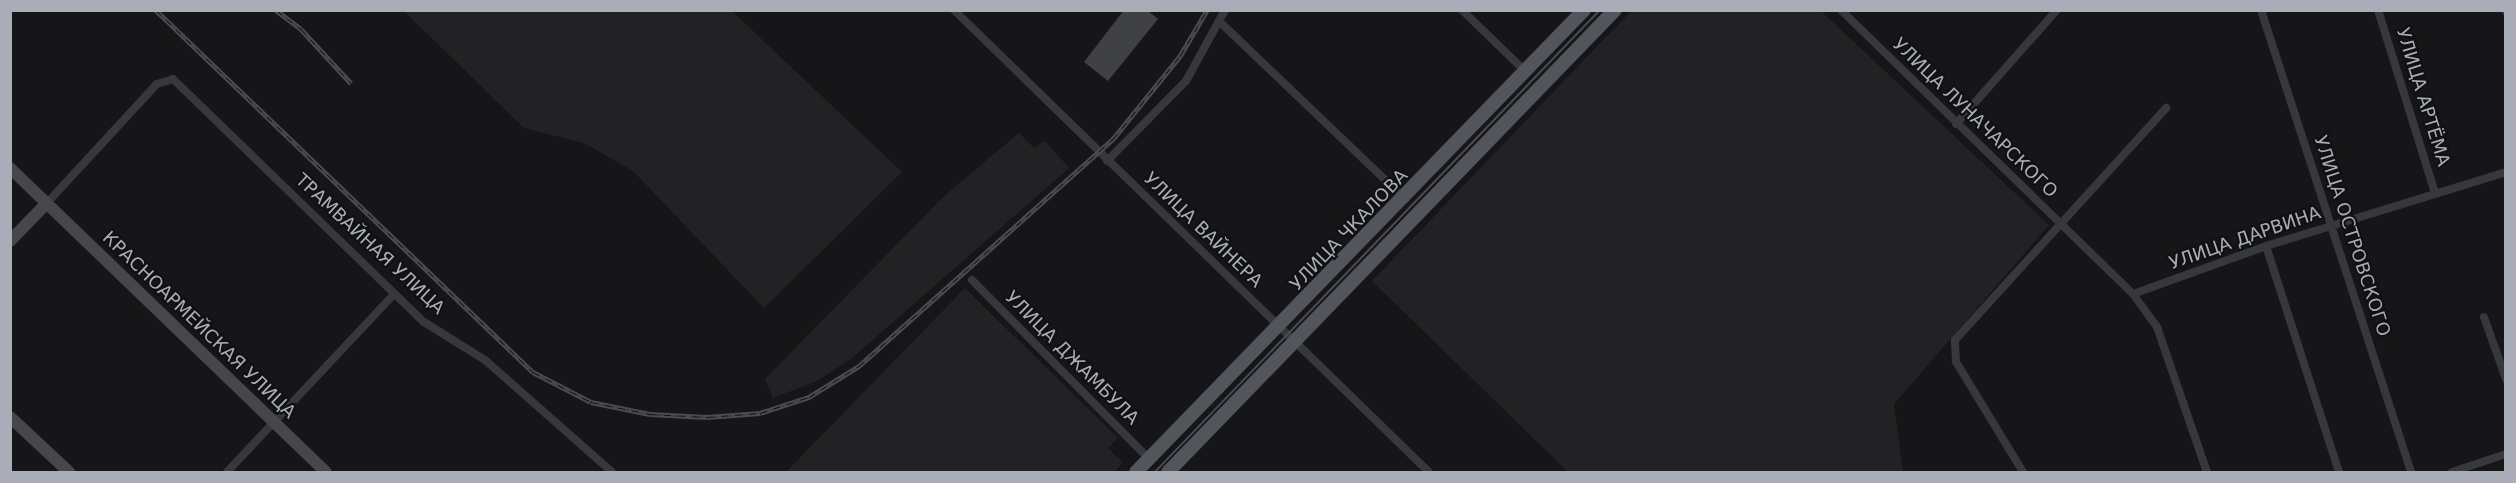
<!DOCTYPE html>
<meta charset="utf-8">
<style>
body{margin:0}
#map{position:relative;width:2516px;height:483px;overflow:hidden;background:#161618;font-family:"DejaVu Sans",sans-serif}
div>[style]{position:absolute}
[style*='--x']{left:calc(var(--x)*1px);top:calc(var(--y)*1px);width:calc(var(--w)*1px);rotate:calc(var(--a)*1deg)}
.built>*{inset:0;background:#222225}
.building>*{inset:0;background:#404145}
.street>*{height:8px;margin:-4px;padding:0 4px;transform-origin:4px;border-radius:4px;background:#37383d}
.secondary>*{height:12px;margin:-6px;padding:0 6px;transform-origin:6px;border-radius:6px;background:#45474d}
.primary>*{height:14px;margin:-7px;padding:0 7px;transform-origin:7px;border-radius:7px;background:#53555c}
.tram>*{height:1.5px;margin:-0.75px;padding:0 0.75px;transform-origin:0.75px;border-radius:0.75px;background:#4a4c52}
.rail>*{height:4.5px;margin-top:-2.25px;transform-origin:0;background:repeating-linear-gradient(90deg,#111113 0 7px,#4a4c52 0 14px);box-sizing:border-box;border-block:2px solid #4a4c52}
span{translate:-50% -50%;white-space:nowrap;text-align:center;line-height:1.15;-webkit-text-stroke:4.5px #111113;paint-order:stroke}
.street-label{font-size:18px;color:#a8adb8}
.frame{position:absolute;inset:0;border:12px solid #a8adb8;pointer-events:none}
</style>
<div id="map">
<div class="built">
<div style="clip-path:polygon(404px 11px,732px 11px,902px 172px,764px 308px,633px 171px,584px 143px,524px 128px)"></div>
<div style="clip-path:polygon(1631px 11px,1821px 11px,2049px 225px,1894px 404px,1903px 472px,1568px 472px,1372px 281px)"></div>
<div style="clip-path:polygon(1019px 133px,1034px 148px,1045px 141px,1069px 168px,852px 358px,817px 381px,773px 398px,765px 379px,943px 197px)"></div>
<div style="clip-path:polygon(965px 288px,1118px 438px,1108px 448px,1123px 463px,1114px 472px,786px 472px)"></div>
</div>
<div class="building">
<div style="clip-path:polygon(1124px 10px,1147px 10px,1158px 19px,1108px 81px,1084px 62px)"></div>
</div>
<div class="street">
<div style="--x:954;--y:10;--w:663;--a:44.21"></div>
<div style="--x:1462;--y:10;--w:89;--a:44.1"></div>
<div style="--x:1841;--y:10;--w:407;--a:44.2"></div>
<div style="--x:2133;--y:294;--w:41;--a:54"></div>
<div style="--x:2157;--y:327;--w:153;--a:71"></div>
<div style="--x:2261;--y:10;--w:486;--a:72"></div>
<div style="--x:2378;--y:10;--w:192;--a:72.7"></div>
<div style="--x:2505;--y:10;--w:2;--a:63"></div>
<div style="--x:1221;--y:23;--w:255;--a:43.7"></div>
<div style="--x:1956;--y:124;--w:152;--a:-48.5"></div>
<div style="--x:1107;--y:161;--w:112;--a:-45.4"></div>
<div style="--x:1186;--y:81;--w:81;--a:-61.2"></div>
<div style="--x:47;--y:203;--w:162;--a:-47.3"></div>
<div style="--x:157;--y:84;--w:17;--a:-17"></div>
<div style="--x:173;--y:79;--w:349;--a:44.1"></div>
<div style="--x:424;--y:322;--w:72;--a:31.9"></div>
<div style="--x:485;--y:360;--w:169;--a:41.4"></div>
<div style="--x:2266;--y:246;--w:237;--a:72.1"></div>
<div style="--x:972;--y:280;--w:252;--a:45.3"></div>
<div style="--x:2133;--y:294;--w:141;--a:-19.8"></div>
<div style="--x:2266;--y:246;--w:251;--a:-17.1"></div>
<div style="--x:2484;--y:317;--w:66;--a:70.5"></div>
<div style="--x:227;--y:472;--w:244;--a:-46.8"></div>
<div style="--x:2023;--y:472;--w:129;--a:-121.3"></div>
<div style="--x:1956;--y:362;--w:22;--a:-93"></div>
<div style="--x:1955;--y:340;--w:314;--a:-47.7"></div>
<div style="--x:2452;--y:472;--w:57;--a:-18.4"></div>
</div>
<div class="secondary">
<div style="--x:10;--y:168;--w:438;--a:43.9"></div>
<div style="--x:10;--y:241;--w:53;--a:-45.8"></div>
<div style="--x:10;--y:417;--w:81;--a:43"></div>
</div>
<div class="primary">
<div style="--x:1136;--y:472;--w:644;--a:-45.88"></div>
<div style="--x:1168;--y:472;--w:643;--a:-45.95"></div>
</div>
<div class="tram">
<div style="--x:1155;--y:472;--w:641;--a:-46.07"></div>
</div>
<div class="rail">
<div style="--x:156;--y:10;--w:523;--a:43.84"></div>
<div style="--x:533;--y:372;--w:65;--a:27.3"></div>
<div style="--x:591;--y:402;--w:60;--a:11.5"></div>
<div style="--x:650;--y:414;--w:57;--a:3"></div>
<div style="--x:707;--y:417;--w:53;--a:-4.3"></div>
<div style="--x:760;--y:413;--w:52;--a:-18.1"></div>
<div style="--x:809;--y:397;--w:59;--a:-31.8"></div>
<div style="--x:859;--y:366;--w:341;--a:-41.8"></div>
<div style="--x:1113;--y:139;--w:107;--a:-51.1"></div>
<div style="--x:1180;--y:56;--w:53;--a:-59.6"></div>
<div style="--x:276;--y:10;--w:31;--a:37"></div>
<div style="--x:301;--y:29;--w:74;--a:47.2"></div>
</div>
<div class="street-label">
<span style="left:2423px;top:97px;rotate:73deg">УЛИЦА АРТЁМА</span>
<span style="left:1975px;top:118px;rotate:44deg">УЛИЦА ЛУНАЧАРСКОГО</span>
<span style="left:1203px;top:230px;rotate:44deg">УЛИЦА ВАЙНЕРА</span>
<span style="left:1349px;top:230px;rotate:-46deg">УЛИЦА ЧКАЛОВА</span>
<span style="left:2352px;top:236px;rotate:72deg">УЛИЦА ОСТРОВСКОГО</span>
<span style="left:2245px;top:238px;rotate:-19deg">УЛИЦА ДАРВИНА</span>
<span style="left:370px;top:244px;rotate:43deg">ТРАМВАЙНАЯ УЛИЦА</span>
<span style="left:199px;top:325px;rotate:44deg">КРАСНОАРМЕЙСКАЯ УЛИЦА</span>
<span style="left:1072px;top:358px;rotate:45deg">УЛИЦА ДЖАМБУЛА</span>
</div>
<div class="frame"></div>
</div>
